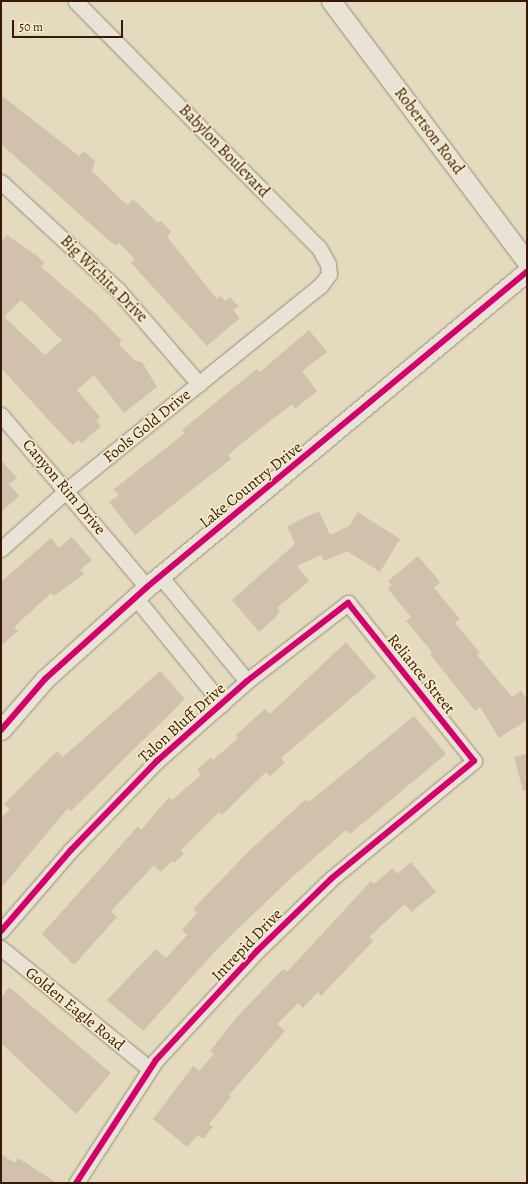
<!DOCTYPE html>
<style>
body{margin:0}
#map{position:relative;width:528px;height:1184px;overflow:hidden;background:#e4dabe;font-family:Alegreya,serif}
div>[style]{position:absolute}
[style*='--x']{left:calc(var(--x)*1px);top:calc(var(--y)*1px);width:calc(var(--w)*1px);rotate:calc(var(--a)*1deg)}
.building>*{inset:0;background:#d1c0ab}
.roads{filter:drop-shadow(0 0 1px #958c7b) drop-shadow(0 0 1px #958c7b)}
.minor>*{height:15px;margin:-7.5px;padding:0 7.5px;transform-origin:7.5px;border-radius:7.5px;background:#e8e3d5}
.tertiary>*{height:19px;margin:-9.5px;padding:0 9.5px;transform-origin:9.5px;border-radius:9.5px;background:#e8e3d5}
.cycleway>*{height:6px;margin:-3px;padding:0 3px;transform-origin:3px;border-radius:3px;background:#d6006c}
span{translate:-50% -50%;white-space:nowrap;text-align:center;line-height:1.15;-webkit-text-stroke:3px #f8ecca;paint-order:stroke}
.street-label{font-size:16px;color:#37180a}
.frame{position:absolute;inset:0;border:2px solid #37180a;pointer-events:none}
.scale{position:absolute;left:12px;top:20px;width:111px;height:18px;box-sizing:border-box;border:2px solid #37180a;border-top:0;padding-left:5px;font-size:12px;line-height:14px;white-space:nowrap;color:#37180a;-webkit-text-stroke:3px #f8ecca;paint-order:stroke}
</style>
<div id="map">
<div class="building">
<div style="clip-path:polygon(1px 95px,79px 156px,84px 151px,95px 161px,92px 171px,127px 205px,133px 199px,158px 223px,161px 221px,171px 232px,167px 237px,217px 299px,220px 296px,225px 301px,230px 297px,238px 306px,233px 310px,240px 318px,207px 346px,131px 263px,135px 259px,119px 243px,116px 246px,106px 238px,1px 144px)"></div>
<div style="clip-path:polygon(evenodd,7px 235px,36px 255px,44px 263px,41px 267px,96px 314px,122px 341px,119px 344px,135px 361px,142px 362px,157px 387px,124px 413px,94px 375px,77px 390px,100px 417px,96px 421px,101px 426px,82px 443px,78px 440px,73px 445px,67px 440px,1px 368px,1px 241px,7px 235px,21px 300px,62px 340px,45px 355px,4px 317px,21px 300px)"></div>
<div style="clip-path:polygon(309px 330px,327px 352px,302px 371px,317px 391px,295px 409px,292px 404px,246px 440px,228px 455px,231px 459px,135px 535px,109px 502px,119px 495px,114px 489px,185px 433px,182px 430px,221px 398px,257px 369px,260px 372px)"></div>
<div style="clip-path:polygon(1px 460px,17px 478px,9px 484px,19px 496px,1px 512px)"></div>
<div style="clip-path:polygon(319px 511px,330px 535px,349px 526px,358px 512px,400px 539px,380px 572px,347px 551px,324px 561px,321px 555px,297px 566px,309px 581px,277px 608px,280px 611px,274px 619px,259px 632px,232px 600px,295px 544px,287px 526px)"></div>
<div style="clip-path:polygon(72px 537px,92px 560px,80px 570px,84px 574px,54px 596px,51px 593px,14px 627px,18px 631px,1px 646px,1px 582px,51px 538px,59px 548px)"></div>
<div style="clip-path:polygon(418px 556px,440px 582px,434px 588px,460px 619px,455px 623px,480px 653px,477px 655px,512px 697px,521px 691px,527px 700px,527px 720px,499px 738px,480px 707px,475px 711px,430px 654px,432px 652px,406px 621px,411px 617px,388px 589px,392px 585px,388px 581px)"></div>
<div style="clip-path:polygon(346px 642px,376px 677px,281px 758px,285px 763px,270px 776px,266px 772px,222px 815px,219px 812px,181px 850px,184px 854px,174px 863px,172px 861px,161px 872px,154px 865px,111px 911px,117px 917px,74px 965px,42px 934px,138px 826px,141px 830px,169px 797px,172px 800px,201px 775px,197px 770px,210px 758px,213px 760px,238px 738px,236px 735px,265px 709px,270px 714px)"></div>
<div style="clip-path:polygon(160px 671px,185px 699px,71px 811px,68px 808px,1px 888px,1px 818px,10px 809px,4px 804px,57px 751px,63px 757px)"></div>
<div style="clip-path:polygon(414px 716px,446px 754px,350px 834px,346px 830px,290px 879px,219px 947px,143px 1031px,107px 1000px,156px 949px,166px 958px,187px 935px,182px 930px,197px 913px,193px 909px,251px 849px,306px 799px,309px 802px)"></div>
<div style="clip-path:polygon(527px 754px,527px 790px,523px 791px,514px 757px)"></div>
<div style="clip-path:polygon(411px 862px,436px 892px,411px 912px,405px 904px,369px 937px,373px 941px,321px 996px,318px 992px,303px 1008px,298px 1003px,277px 1024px,285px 1031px,229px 1095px,231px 1097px,209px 1124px,213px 1127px,203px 1139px,198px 1135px,187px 1147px,153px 1119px,193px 1066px,199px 1071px,214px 1054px,210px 1051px,237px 1017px,283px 969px,287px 972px,371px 881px,374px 884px,393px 868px,397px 874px)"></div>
<div style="clip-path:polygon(9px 987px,111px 1073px,76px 1114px,1px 1043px,1px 998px)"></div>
<div style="clip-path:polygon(1px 1154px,15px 1163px,18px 1158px,57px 1183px,1px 1183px)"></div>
</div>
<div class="roads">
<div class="minor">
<div style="--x:1;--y:182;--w:159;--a:42.7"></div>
<div style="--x:118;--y:290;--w:124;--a:49.2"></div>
<div style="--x:1;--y:415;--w:226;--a:49.7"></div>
<div style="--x:1;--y:549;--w:90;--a:-41.8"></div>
<div style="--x:68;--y:489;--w:324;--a:-38.9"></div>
<div style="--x:320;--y:286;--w:15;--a:-53"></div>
<div style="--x:329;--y:274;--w:10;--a:-96"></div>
<div style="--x:328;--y:264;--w:18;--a:-119"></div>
<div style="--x:319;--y:248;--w:347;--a:-134.6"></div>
<div style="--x:160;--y:576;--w:136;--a:50.4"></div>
<div style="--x:135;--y:597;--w:138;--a:50.9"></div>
<div style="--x:1;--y:931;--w:107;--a:-49.2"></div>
<div style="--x:71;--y:850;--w:124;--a:-46"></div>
<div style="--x:157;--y:761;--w:120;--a:-41.6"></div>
<div style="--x:247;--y:681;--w:128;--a:-37.7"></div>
<div style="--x:348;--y:603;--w:202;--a:51.4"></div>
<div style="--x:474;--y:761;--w:185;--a:140.5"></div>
<div style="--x:331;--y:879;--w:103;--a:135.8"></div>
<div style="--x:257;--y:951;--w:149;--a:132.8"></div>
<div style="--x:156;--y:1060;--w:147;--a:123"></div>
<div style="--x:1;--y:948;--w:192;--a:39.1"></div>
</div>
<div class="tertiary">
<div style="--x:331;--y:1;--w:326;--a:53.1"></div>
<div style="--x:1;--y:730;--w:67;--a:-49.2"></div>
<div style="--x:45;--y:679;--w:137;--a:-42"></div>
<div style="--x:147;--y:587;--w:494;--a:-39.7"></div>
</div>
</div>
<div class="cycleway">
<div style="--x:1;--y:730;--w:67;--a:-49.2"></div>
<div style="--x:45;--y:679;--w:137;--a:-42"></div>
<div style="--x:147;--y:587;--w:494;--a:-39.7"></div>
<div style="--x:1;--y:931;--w:107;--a:-49.2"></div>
<div style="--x:71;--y:850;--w:124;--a:-46"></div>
<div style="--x:157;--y:761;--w:120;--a:-41.6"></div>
<div style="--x:247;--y:681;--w:128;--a:-37.7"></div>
<div style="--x:348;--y:603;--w:202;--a:51.4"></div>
<div style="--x:474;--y:761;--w:185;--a:140.5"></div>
<div style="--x:331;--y:879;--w:103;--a:135.8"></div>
<div style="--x:257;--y:951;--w:149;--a:132.8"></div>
<div style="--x:156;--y:1060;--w:147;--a:123"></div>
</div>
<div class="street-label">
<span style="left:429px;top:131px;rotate:53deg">Robertson Road</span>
<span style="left:224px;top:151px;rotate:46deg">Babylon Boulevard</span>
<span style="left:104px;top:279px;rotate:45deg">Big Wichita Drive</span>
<span style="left:147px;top:426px;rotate:-39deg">Fools Gold Drive</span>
<span style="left:251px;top:485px;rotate:-39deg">Lake Country Drive</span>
<span style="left:64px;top:487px;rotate:50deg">Canyon Rim Drive</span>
<span style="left:421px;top:674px;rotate:51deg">Reliance Street</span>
<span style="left:182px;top:723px;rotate:-42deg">Talon Bluff Drive</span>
<span style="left:247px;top:945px;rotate:-46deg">Intrepid Drive</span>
<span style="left:75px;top:1009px;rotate:39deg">Golden Eagle Road</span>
</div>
<div class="frame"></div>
<div class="scale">50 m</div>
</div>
